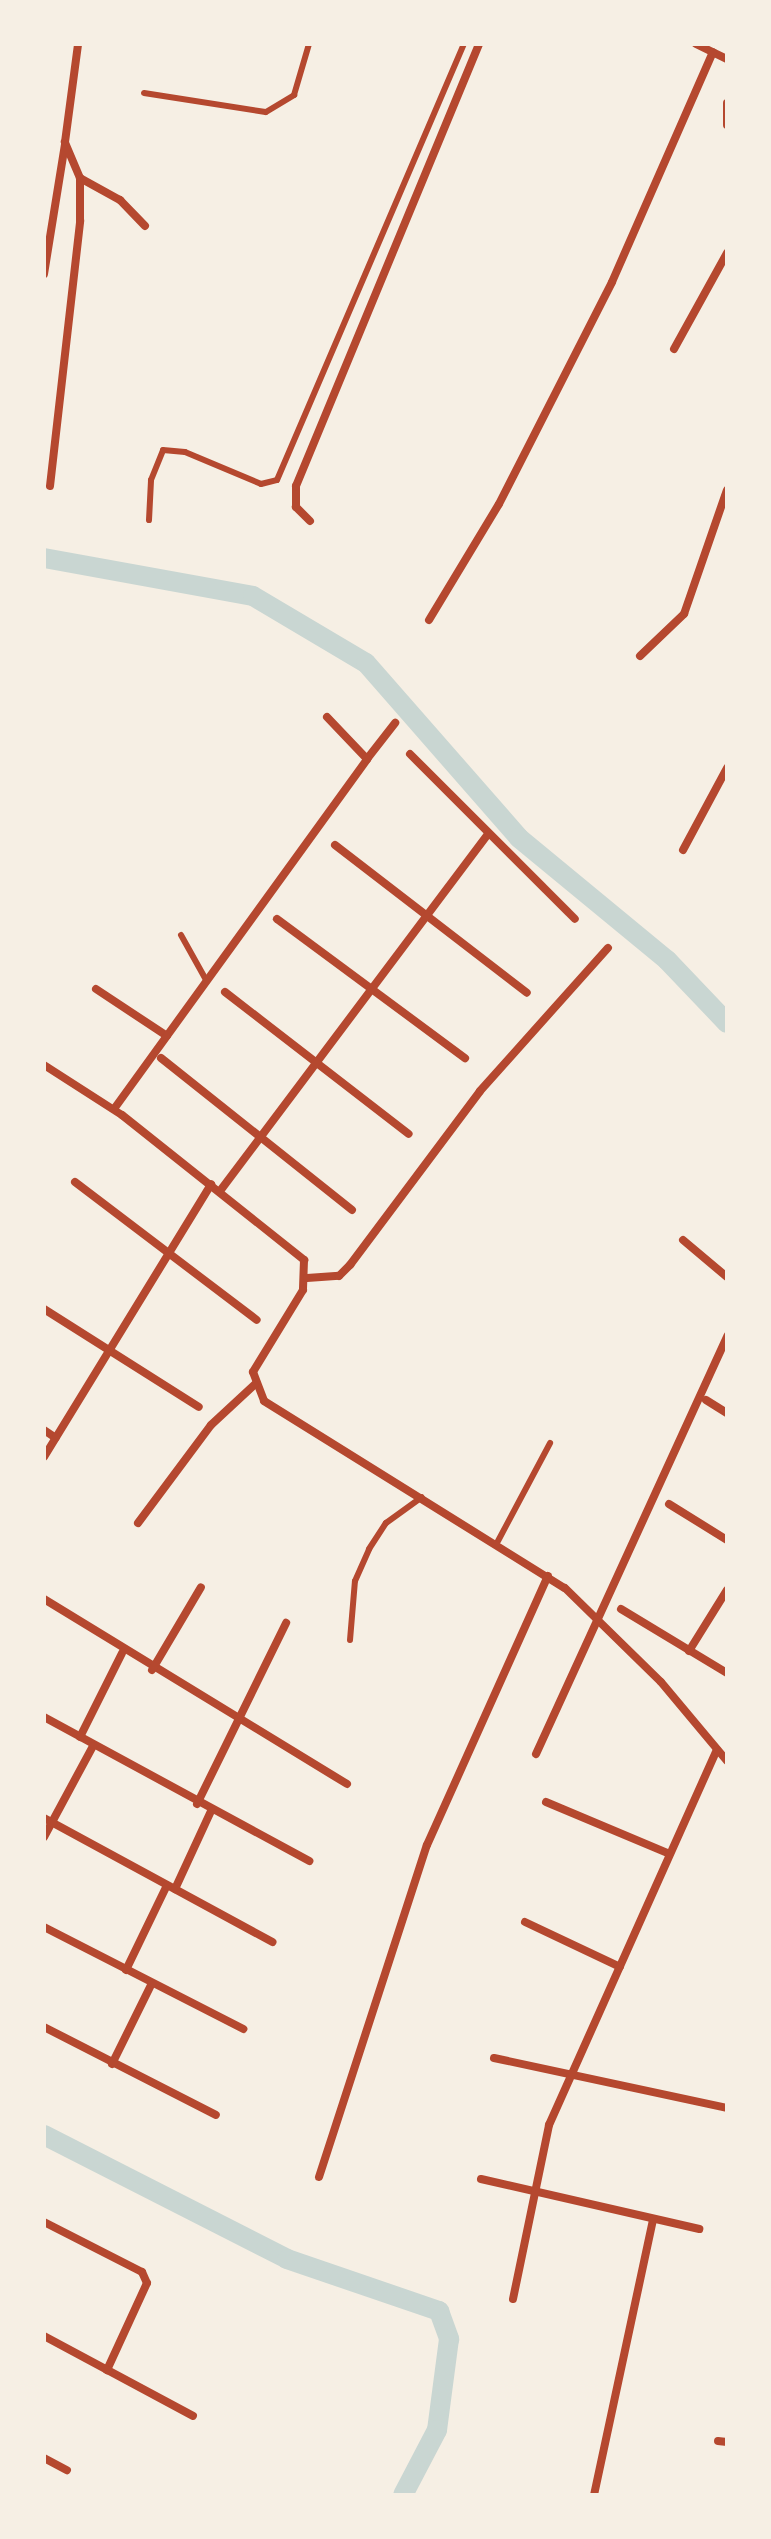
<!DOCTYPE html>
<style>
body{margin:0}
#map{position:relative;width:771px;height:2539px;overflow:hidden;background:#f6efe4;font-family:Ubuntu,sans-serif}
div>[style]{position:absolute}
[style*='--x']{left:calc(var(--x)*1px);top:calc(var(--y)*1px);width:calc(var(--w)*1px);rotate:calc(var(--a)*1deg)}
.canal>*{height:20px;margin:-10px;padding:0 10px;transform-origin:10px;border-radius:10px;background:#c9d6d2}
.service>*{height:6px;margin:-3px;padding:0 3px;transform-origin:3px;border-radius:3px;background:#b5482f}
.minor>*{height:8px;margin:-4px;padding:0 4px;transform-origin:4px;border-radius:4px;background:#b5482f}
span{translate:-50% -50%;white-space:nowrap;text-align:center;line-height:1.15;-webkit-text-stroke:7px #f6efe4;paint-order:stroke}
.frame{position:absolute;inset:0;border:46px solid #f6efe4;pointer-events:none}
</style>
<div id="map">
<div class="canal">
<div style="--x:44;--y:558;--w:212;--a:10.3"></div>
<div style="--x:253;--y:596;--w:131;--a:30.7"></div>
<div style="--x:366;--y:663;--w:232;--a:48.8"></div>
<div style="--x:519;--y:838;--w:192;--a:39.5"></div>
<div style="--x:667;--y:960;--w:87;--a:46.4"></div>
<div style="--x:44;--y:2135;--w:273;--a:27"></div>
<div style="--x:287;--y:2259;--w:161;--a:18.9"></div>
<div style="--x:439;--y:2311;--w:30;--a:70"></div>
<div style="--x:449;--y:2339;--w:92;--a:97.5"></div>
<div style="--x:437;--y:2430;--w:73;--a:117.6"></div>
</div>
<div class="service">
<div style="--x:144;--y:93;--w:123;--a:8.9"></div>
<div style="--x:266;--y:112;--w:33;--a:-31"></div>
<div style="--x:294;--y:95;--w:53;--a:-73.6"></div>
<div style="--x:149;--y:520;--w:40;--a:-87.1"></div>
<div style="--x:151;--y:480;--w:32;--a:-68"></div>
<div style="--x:163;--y:450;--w:22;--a:5"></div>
<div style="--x:185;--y:452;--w:82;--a:22.8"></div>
<div style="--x:261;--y:484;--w:16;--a:-14"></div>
<div style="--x:277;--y:480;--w:474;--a:-66.8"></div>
<div style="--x:181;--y:935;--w:51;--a:60.9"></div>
<div style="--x:498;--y:1541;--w:111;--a:-62"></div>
<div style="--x:350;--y:1640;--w:59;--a:-85.2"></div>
<div style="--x:355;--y:1581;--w:35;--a:-66"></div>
<div style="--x:369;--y:1549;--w:31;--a:-57"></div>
<div style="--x:386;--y:1523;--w:44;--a:-35.8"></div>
</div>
<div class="minor">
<div style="--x:696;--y:44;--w:34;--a:26"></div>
<div style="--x:727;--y:103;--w:22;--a:90"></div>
<div style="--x:80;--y:178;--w:46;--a:28.8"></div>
<div style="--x:120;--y:200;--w:36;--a:46"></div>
<div style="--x:44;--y:274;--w:132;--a:-80.8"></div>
<div style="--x:674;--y:349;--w:110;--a:-61.1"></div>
<div style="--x:50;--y:486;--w:267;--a:-83.5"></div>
<div style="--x:80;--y:221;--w:43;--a:-90"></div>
<div style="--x:80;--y:178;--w:39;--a:-113"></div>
<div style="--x:65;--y:142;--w:99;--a:-82.4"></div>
<div style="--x:310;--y:521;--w:20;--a:-135"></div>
<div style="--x:296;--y:507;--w:21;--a:-90"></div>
<div style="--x:296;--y:486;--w:478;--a:-67.5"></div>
<div style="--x:429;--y:620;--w:135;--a:-58.9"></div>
<div style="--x:499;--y:504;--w:249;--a:-63"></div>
<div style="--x:612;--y:282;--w:251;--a:-66.3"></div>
<div style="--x:640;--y:656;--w:61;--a:-43.7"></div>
<div style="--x:684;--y:614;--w:131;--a:-70.9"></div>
<div style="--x:410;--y:754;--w:233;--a:45"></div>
<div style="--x:367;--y:759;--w:46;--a:-52.1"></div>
<div style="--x:335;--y:845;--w:242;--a:37.6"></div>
<div style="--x:683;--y:850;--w:93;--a:-61.8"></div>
<div style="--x:277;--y:919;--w:234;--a:36.5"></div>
<div style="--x:96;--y:989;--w:85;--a:33.5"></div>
<div style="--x:225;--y:992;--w:232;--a:37.7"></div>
<div style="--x:161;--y:1058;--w:244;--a:38.5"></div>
<div style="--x:44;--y:1065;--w:93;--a:32.7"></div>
<div style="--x:122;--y:1115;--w:233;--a:38.5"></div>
<div style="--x:304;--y:1260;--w:30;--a:92"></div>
<div style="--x:303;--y:1290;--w:96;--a:121.4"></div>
<div style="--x:253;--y:1372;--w:31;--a:69"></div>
<div style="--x:264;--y:1401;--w:354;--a:31.9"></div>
<div style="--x:565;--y:1588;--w:134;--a:44.4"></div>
<div style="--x:661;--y:1682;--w:103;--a:50.1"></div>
<div style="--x:114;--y:1109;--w:432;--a:-54.1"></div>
<div style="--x:367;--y:759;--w:58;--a:-133.6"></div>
<div style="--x:75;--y:1182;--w:228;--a:37.2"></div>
<div style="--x:220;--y:1191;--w:445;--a:-53.1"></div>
<div style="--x:683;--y:1240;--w:57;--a:40.1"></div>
<div style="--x:307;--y:1278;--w:32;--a:-4"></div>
<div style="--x:339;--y:1276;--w:16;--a:-45"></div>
<div style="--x:350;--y:1265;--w:217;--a:-53.2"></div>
<div style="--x:480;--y:1091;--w:192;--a:-48.2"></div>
<div style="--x:44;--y:1309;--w:183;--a:32.3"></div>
<div style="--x:706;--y:1400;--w:25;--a:32"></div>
<div style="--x:44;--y:1430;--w:14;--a:34"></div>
<div style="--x:44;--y:1457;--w:320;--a:-58.5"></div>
<div style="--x:669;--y:1504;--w:68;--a:31.8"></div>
<div style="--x:138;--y:1523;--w:122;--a:-53.3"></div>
<div style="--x:211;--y:1425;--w:59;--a:-42.9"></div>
<div style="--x:44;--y:1599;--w:355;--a:31.4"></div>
<div style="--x:621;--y:1609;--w:124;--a:31.1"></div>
<div style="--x:689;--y:1651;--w:72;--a:-58.1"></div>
<div style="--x:152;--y:1670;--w:96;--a:-59.4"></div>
<div style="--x:44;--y:1717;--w:302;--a:28.5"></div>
<div style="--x:80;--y:1737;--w:94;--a:-63.4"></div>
<div style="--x:536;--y:1754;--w:460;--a:-65.4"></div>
<div style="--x:546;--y:1802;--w:134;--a:22.8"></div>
<div style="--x:197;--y:1804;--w:202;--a:-63.8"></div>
<div style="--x:44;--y:1818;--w:260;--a:28.5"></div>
<div style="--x:44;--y:1837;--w:103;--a:-61.7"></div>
<div style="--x:175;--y:1889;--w:86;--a:-65.2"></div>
<div style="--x:525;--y:1922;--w:105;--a:25.3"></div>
<div style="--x:44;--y:1927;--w:224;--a:27.1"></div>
<div style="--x:126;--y:1970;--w:94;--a:-64.2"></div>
<div style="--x:44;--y:2027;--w:193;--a:27.1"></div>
<div style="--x:494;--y:2058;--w:238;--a:12.1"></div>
<div style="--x:112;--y:2064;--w:90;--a:-63.7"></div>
<div style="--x:319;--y:2177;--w:349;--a:-72"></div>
<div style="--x:427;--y:1845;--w:295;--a:-65.8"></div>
<div style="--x:481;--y:2179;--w:224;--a:12.9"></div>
<div style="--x:44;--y:2222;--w:110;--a:27"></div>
<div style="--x:142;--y:2272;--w:12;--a:66"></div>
<div style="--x:147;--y:2283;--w:96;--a:114.7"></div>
<div style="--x:513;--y:2299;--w:178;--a:-78.3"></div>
<div style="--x:549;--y:2125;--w:411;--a:-65.9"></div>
<div style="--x:44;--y:2336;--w:169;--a:28.2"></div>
<div style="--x:718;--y:2441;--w:9;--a:6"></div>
<div style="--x:44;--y:2458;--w:26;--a:28"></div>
<div style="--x:594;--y:2495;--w:282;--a:-77.9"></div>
</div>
<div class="frame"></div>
</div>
